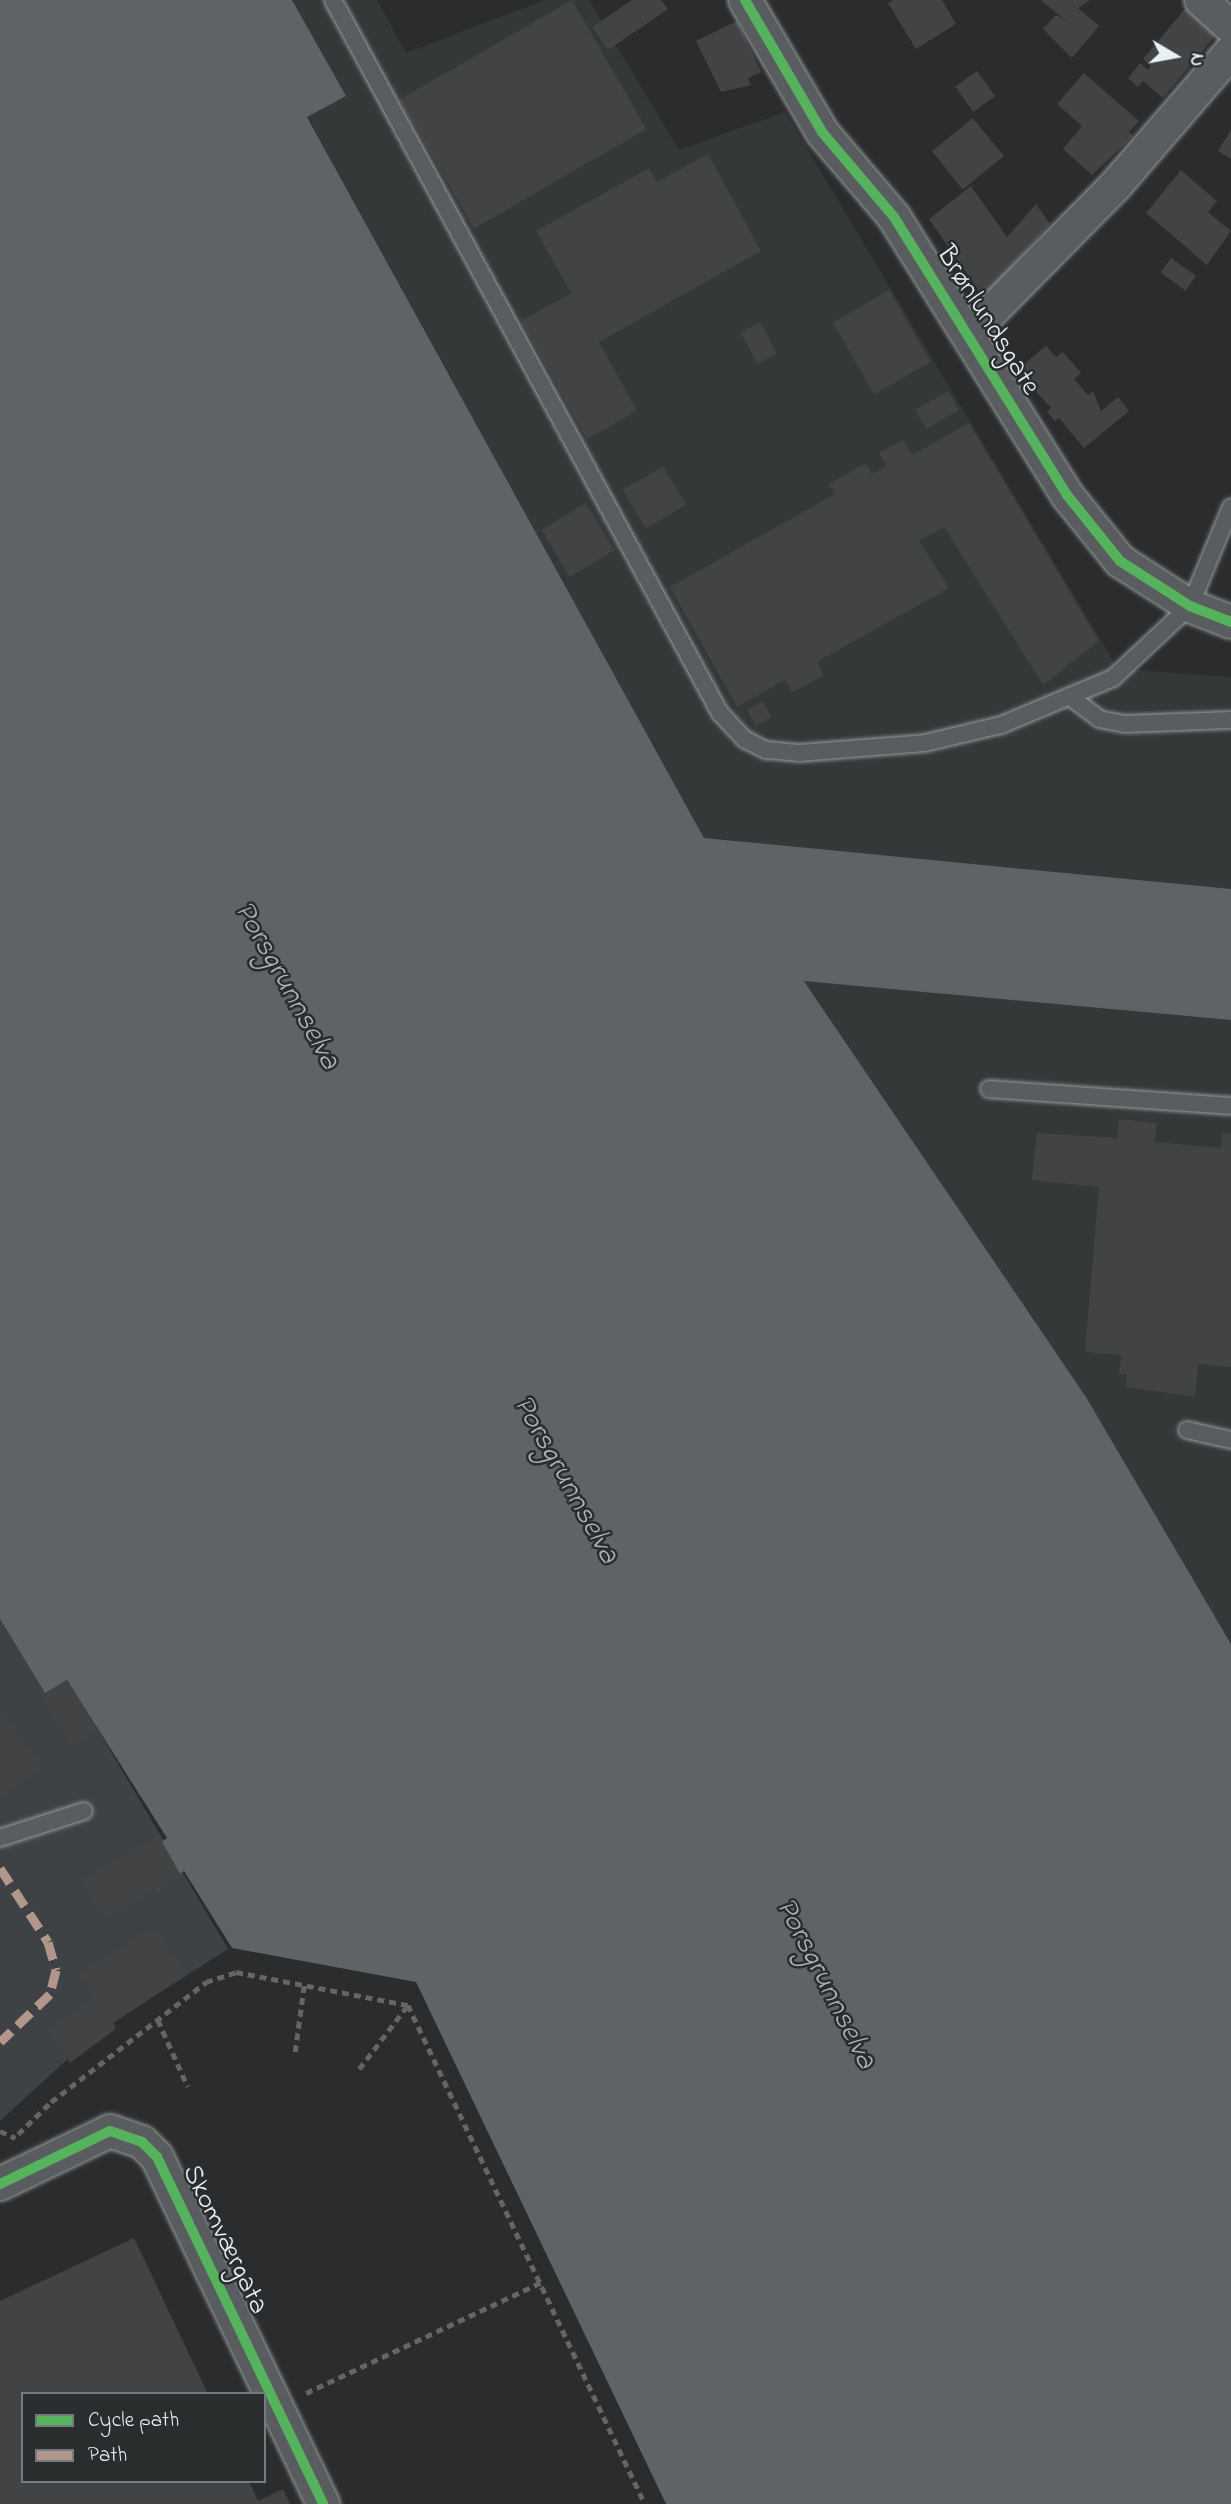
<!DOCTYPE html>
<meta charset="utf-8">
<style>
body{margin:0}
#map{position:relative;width:1231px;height:2504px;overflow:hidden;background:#2b2c2d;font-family:"Indie Flower",sans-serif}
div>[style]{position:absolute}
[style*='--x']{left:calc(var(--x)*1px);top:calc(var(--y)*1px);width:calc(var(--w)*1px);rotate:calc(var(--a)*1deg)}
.built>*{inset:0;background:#353839}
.green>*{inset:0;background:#3f4244}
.water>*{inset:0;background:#5e6365}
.building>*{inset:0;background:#424344;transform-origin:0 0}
.path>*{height:4.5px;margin-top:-2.25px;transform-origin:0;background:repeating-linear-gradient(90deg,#636566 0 7px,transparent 0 12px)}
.roads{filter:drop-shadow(0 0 2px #96989a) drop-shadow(0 0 2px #96989a)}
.service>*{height:16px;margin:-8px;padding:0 8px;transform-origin:8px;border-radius:8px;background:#5a5d60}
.minor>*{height:32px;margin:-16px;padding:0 16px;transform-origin:16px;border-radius:16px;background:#5a5d60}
.quiet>*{height:9px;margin-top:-4.5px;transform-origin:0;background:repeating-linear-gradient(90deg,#b2968c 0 18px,transparent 0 27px)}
.cycleway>*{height:10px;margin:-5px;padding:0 5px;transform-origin:5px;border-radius:5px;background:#56b35d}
span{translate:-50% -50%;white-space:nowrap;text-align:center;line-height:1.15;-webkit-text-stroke:5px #2a2d2e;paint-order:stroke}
.street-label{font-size:28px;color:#e8f1f8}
.water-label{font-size:30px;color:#acb3b9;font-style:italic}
.legend{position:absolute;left:21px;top:2392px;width:245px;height:91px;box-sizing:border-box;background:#2a2d2e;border:2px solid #767b7f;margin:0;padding:9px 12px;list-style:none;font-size:21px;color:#e8f1f8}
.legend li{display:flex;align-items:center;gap:14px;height:35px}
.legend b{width:35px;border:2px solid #767b7f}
.north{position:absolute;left:1140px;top:21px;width:70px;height:70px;-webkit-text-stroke:5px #2a2d2e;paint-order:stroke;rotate:100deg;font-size:19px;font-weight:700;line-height:28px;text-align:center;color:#e8f1f8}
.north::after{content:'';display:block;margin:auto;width:24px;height:32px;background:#e8f1f8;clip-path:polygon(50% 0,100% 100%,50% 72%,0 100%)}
</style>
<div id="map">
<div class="built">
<div style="clip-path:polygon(292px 0,377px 0,406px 53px,545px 0,589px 0,679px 150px,785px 112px,1118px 669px,1231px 677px,1231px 1644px,1086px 1397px,804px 980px,834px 983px,727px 840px,704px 838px,307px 116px,345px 96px)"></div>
</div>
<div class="green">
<div style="clip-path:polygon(0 1619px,43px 1690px,66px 1677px,69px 1681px,228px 1949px,95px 2034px,0 2121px)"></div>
</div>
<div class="water">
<div style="clip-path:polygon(0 0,292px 0,346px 96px,307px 117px,704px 838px,1231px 889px,1231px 1020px,804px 981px,1086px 1397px,1231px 1644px,1231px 2504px,666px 2504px,416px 1982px,232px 1948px,184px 1871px,157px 1891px,136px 1860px,167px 1838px,67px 1680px,45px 1693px,0 1619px)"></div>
</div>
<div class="building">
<div style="left:572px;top:0;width:149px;height:199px;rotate:60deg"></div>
<div style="clip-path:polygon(632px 0,661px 0,668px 9px,608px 50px,592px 27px)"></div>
<div style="clip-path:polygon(893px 0,942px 0,956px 24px,916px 49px,888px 3px)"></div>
<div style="clip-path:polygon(1041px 0,1090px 0,1078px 8px,1099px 26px,1072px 58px,1043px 29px,1056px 15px,1067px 22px)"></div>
<div style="clip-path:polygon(1188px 5px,1219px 31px,1163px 98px,1143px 81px,1138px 87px,1128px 78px,1140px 63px,1148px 70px,1151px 66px,1143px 59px)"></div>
<div style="clip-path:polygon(737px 21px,761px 72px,748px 78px,751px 85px,721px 92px,696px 41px)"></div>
<div style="left:977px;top:71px;width:31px;height:27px;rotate:54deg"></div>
<div style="clip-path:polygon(1084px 73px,1139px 121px,1129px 132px,1133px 136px,1092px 175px,1063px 149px,1082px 126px,1057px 104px)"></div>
<div style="left:973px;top:118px;width:49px;height:53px;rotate:51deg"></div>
<div style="clip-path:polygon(1231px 130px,1231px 159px,1218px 151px)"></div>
<div style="clip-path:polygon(708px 154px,761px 251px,599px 342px,637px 411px,587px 439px,521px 321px,571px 293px,536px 231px,649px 168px,657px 182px)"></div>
<div style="clip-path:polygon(1181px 170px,1217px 201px,1208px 212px,1231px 231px,1207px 265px,1146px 213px)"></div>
<div style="clip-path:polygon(971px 186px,1007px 237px,1036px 204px,1050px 224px,984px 298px,929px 219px)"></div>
<div style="left:1171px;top:258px;width:31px;height:18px;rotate:36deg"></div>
<div style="left:889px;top:290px;width:83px;height:65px;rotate:60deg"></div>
<div style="left:760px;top:322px;width:36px;height:22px;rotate:62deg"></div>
<div style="clip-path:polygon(1046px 346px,1056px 357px,1063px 352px,1081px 373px,1074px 379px,1088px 395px,1093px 391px,1101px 411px,1118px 397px,1129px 411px,1084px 448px,1059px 418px,1055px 421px,1047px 412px,1051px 408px,1017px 370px)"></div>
<div style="left:948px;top:391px;width:22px;height:38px;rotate:60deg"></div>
<div style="clip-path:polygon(969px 423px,1099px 641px,1043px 685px,944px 527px,919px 541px,949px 588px,817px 662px,824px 675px,792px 693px,785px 680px,737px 707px,670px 587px,835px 494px,829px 484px,866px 463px,872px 474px,887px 466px,879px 453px,903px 440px,912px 455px)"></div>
<div style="left:663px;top:466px;width:45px;height:47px;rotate:59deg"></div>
<div style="left:586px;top:503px;width:55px;height:52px;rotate:59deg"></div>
<div style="left:763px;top:701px;width:18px;height:18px;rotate:61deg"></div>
<div style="clip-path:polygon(1119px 1119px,1157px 1123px,1154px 1142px,1221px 1148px,1222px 1133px,1231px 1134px,1231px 1367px,1198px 1364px,1195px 1397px,1126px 1387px,1127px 1374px,1119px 1374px,1121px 1355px,1085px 1352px,1099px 1187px,1032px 1180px,1037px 1133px,1117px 1138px)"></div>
<div style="left:68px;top:1681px;width:59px;height:30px;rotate:60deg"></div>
<div style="clip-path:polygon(4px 1714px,43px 1767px,0 1798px,0 1716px)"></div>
<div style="left:159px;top:1836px;width:46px;height:88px;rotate:61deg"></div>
<div style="clip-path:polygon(153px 1926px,186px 1975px,113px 2023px,116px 2029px,70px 2063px,48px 2029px,94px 1999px,78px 1975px)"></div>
<div style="clip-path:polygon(134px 2238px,208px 2394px,23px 2394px,23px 2481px,249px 2481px,258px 2501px,283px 2489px,290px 2504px,0 2504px,0 2301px)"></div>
</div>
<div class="path">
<div style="--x:158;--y:2020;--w:73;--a:65.9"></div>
<div style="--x:295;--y:2052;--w:68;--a:-82.3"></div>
<div style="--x:359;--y:2069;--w:81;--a:-52.6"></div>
<div style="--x:0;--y:2131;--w:17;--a:24"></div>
<div style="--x:18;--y:2134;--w:46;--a:-44.1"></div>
<div style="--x:51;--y:2102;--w:196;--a:-37.7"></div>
<div style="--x:206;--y:1982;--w:32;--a:-18"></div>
<div style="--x:236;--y:1972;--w:175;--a:10.9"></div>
<div style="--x:408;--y:2005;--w:552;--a:64.59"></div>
<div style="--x:306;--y:2393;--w:259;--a:-25.2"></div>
</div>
<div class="roads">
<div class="service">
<div style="--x:333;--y:0;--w:811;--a:61.51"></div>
<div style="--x:720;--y:713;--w:35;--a:47"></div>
<div style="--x:744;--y:739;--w:25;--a:27"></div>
<div style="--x:766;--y:750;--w:33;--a:5"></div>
<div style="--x:799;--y:753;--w:126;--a:-4.5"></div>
<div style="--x:925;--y:743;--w:78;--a:-13.3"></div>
<div style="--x:1001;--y:725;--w:121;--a:-22.8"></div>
<div style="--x:1113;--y:678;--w:105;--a:-43.1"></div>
<div style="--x:1190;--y:606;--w:107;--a:-67.5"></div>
<div style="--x:1069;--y:696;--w:38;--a:37"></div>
<div style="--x:1099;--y:719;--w:25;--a:11"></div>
<div style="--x:1124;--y:724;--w:107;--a:-2.1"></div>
<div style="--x:989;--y:1089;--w:243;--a:4"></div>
<div style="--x:1187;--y:1430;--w:45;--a:12.8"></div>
<div style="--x:0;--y:1838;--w:88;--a:-17.8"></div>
</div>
<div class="minor">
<div style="--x:745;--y:0;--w:153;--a:59.7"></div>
<div style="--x:822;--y:132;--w:111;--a:49.7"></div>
<div style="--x:894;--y:217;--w:327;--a:58.1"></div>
<div style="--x:1067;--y:495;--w:85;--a:51.2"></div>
<div style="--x:1120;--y:561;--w:83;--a:32.7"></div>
<div style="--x:1190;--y:606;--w:44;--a:21.3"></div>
<div style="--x:1201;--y:0;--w:40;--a:42"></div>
<div style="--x:970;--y:333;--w:208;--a:-45.4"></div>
<div style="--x:1116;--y:185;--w:176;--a:-49.2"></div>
<div style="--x:0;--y:2184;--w:122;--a:-25.7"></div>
<div style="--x:110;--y:2131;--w:34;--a:19"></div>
<div style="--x:142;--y:2142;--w:21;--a:45"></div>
<div style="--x:157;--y:2157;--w:385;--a:64.4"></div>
</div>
</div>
<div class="quiet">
<div style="--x:0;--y:1868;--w:88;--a:57"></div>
<div style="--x:48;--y:1942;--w:29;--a:74"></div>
<div style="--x:56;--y:1970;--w:25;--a:104"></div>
<div style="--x:50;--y:1994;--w:69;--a:136.2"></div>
</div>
<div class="cycleway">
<div style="--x:745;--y:0;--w:153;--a:59.7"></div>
<div style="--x:822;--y:132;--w:111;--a:49.7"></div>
<div style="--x:894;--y:217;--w:327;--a:58.1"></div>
<div style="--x:1067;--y:495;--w:85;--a:51.2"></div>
<div style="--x:1120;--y:561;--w:83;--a:32.7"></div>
<div style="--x:1190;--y:606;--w:44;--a:21.3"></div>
<div style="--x:0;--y:2184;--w:122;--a:-25.7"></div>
<div style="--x:110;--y:2131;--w:34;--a:19"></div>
<div style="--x:142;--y:2142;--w:21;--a:45"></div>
<div style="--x:157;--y:2157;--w:385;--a:64.4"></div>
</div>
<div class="street-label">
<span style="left:987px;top:321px;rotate:58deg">Brønlundsgate</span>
<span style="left:224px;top:2240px;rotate:64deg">Skomværgata</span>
</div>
<div class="water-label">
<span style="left:286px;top:986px;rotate:61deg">Porsgrunnselva</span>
<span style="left:565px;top:1480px;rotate:61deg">Porsgrunnselva</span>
<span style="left:825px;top:1984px;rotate:63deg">Porsgrunnselva</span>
</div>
<ul class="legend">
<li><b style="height:9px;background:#56b35d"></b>Cycle path</li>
<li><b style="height:9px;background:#b2968c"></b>Path</li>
</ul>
<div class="north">N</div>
</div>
